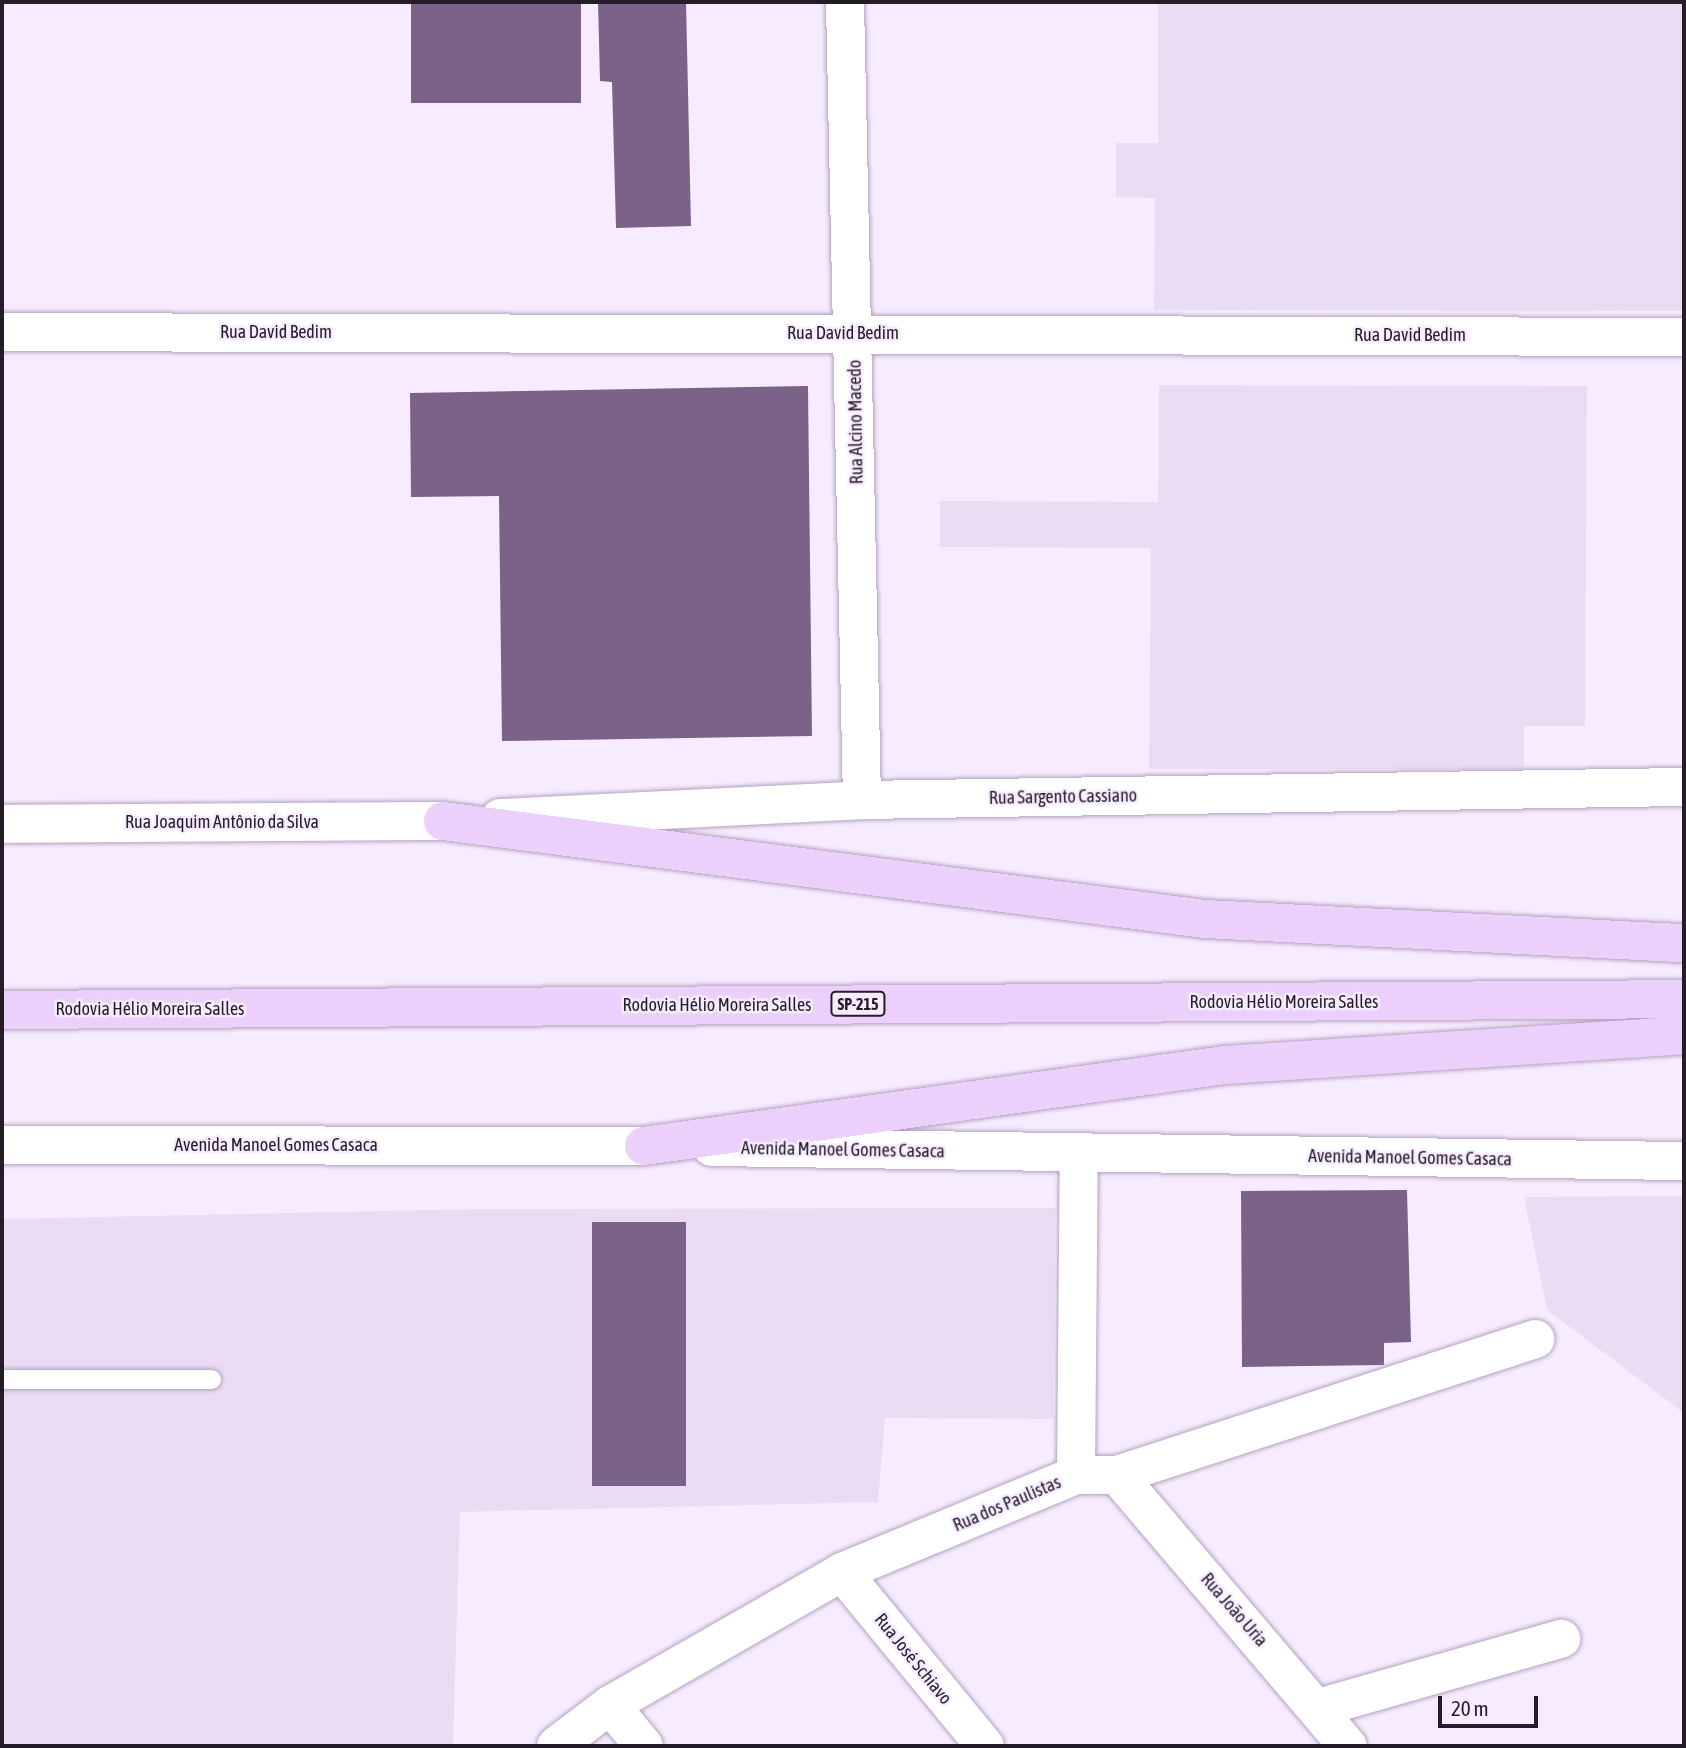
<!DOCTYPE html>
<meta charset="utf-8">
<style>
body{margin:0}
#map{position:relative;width:1686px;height:1748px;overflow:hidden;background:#f7ecff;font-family:"Asap Condensed",sans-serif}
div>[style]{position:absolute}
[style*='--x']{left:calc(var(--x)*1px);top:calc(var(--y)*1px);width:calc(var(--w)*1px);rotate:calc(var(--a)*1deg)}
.built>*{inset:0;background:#eadcf3}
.building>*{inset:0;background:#7a6288;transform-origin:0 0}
.roads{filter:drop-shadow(0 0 2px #b4a2c0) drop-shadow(0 0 2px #b4a2c0)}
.lane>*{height:19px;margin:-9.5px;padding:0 9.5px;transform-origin:9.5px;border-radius:9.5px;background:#fff}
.street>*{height:38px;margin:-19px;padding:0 19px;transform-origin:19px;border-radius:19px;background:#fff}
.secondary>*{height:38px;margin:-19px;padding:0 19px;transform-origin:19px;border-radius:19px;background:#fff}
.primary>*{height:38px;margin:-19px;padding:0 19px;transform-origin:19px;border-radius:19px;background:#ecd0fc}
span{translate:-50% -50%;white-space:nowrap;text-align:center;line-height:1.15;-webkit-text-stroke:5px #f7ecff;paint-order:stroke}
.shield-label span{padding:2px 5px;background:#f7ecff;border:2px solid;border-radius:5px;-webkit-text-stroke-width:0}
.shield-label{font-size:16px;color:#241d28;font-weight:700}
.street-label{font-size:18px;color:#241d28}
.frame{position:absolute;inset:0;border:4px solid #241d28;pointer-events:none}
.scale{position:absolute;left:1438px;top:1696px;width:100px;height:32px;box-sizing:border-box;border:4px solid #241d28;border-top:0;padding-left:9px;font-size:21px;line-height:24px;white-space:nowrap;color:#241d28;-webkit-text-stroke:5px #f7ecff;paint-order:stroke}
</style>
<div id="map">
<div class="built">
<div style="clip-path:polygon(1158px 2px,1684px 2px,1684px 311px,1154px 310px,1155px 198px,1116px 197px,1116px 143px,1158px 143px)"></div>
<div style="clip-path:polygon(1159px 385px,1587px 386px,1585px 726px,1524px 726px,1524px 769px,1149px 769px,1151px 548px,940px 547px,940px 501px,1158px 502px)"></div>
<div style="clip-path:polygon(1684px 1196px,1684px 1413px,1547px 1310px,1524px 1197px)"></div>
<div style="clip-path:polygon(1055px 1208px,1053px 1419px,885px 1418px,878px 1502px,460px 1512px,453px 1746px,2px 1746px,2px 1219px,476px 1209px)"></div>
</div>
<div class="building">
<div style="left:411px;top:2px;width:170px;height:101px"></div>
<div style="clip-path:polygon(598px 2px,686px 2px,691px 226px,616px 228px,612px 82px,600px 81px)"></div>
<div style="clip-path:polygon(808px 386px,812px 736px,502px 741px,499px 496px,411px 497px,410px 393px)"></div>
<div style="clip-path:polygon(1407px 1190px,1411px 1342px,1384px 1343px,1384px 1365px,1242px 1367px,1241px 1191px)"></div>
<div style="left:686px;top:1222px;width:264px;height:94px;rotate:90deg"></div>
</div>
<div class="roads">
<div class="lane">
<div style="--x:2;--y:1379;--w:209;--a:0"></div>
</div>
<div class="street">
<div style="--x:845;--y:2;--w:798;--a:88.78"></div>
<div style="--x:2;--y:332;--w:1682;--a:0.17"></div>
<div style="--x:500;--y:818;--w:362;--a:-2.8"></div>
<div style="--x:862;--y:800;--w:822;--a:-0.91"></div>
<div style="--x:712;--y:1147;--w:972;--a:0.83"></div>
<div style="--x:1076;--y:1475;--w:320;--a:-89.5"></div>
<div style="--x:1117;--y:1475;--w:356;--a:49.6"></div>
<div style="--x:842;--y:1572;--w:225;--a:50.6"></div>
<div style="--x:610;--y:1705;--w:53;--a:50.3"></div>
<div style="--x:1318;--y:1708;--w:253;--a:-15.9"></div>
<div style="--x:556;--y:1746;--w:68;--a:-37.2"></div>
<div style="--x:610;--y:1705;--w:267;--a:-29.8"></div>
<div style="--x:842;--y:1572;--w:253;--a:-22.5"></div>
<div style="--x:1076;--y:1475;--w:41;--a:0"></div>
<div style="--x:1117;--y:1475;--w:440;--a:-18"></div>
</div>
<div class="secondary">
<div style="--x:2;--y:824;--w:441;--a:-0.4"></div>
<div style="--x:2;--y:1145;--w:642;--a:0.09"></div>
</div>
<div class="primary">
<div style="--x:443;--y:821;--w:768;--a:7.33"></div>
<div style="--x:1205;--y:919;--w:480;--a:2.9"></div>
<div style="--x:2;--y:1010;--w:1682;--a:-0.37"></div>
<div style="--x:644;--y:1146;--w:587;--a:-7.94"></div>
<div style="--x:1225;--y:1065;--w:460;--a:-3.7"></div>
</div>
</div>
<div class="shield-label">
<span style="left:858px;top:1004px">SP-215</span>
</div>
<div class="street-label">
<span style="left:276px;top:332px">Rua David Bedim</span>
<span style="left:843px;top:333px">Rua David Bedim</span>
<span style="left:1410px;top:335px">Rua David Bedim</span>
<span style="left:856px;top:422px;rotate:-91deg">Rua Alcino Macedo</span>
<span style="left:1063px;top:797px;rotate:-1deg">Rua Sargento Cassiano</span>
<span style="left:222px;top:822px">Rua Joaquim Antônio da Silva</span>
<span style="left:1284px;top:1002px">Rodovia Hélio Moreira Salles</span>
<span style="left:717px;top:1005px">Rodovia Hélio Moreira Salles</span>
<span style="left:150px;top:1009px">Rodovia Hélio Moreira Salles</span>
<span style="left:276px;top:1145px">Avenida Manoel Gomes Casaca</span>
<span style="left:843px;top:1150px;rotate:1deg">Avenida Manoel Gomes Casaca</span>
<span style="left:1410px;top:1158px;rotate:1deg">Avenida Manoel Gomes Casaca</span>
<span style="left:1007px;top:1504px;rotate:-23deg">Rua dos Paulistas</span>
<span style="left:1234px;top:1610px;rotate:49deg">Rua João Uria</span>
<span style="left:913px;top:1659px;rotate:51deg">Rua José Schiavo</span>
</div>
<div class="frame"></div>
<div class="scale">20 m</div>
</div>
